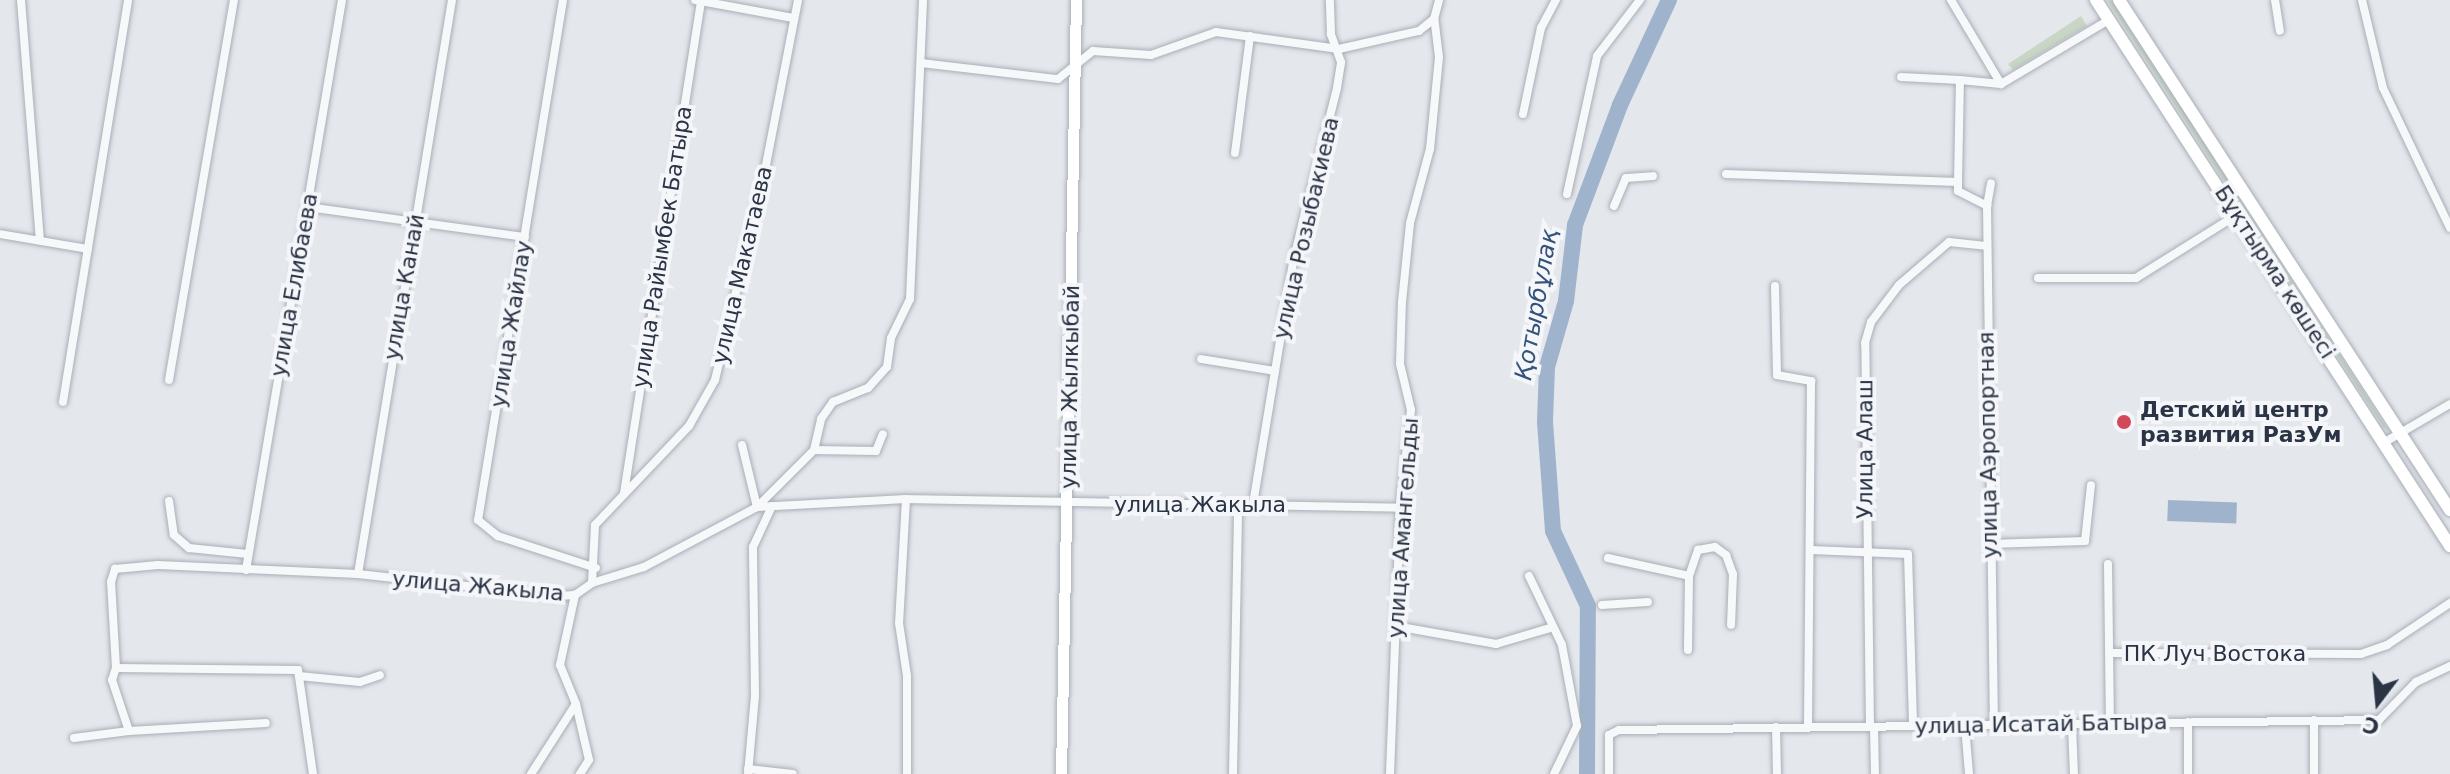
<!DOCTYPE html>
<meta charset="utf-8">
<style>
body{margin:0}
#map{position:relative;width:2450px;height:774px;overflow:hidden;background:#e4e7ec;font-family:"DejaVu Sans",sans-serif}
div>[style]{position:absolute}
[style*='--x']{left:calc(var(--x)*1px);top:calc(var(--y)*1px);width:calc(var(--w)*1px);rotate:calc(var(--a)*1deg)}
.green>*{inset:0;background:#c9d6c5}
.water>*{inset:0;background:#9fb4cc;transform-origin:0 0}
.river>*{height:16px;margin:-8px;padding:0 8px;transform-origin:8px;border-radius:8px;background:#9fb4cc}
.roads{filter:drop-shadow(0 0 2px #a9aeb7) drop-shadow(0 0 2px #a9aeb7)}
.street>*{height:8px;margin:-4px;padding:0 4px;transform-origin:4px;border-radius:4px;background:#f7f8fa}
.secondary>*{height:11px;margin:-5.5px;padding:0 5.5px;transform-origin:5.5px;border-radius:5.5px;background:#fff}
.primary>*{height:12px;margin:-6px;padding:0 6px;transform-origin:6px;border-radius:6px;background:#fff}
.dots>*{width:22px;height:22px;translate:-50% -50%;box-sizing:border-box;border:4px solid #f4f6f9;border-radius:50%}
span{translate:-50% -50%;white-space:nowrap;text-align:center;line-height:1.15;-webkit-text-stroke:8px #f4f6f9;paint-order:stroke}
.street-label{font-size:22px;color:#2b3445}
.poi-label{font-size:22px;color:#2b3445;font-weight:700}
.left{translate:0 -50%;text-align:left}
.water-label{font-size:24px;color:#34527a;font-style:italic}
.north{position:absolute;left:2338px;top:662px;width:80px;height:80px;-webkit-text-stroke:6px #f4f6f9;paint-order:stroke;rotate:196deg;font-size:22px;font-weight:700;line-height:32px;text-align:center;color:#2b3445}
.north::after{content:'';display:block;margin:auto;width:28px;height:36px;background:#2b3445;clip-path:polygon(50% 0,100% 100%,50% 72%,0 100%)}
</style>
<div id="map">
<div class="green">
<div style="clip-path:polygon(2107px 0,2113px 0,2389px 431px,2383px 427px)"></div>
<div style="clip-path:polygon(2081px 16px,2087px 26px,2013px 70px,2008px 64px)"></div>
</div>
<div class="water">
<div style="left:2168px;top:500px;width:69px;height:21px;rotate:2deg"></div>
</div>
<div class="river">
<div style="--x:1587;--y:774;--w:168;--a:-89.7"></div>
<div style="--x:1588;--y:606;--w:83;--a:-115"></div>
<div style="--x:1553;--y:531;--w:110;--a:-94.2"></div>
<div style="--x:1545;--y:421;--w:54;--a:-87.9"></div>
<div style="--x:1547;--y:367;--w:69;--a:-73.9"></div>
<div style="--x:1566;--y:301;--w:77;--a:-83.2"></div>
<div style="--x:1575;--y:225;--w:128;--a:-69.4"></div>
<div style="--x:1620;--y:105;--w:116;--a:-65"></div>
</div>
<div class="roads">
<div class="street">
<div style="--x:21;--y:0;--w:241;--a:85.5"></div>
<div style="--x:563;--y:0;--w:527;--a:99.28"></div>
<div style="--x:478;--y:520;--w:26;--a:39"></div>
<div style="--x:498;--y:536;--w:103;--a:18.1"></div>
<div style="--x:695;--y:0;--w:100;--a:10.4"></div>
<div style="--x:1951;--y:0;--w:98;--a:59.2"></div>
<div style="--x:2275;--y:0;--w:31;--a:81"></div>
<div style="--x:2362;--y:0;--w:90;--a:76.6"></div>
<div style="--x:2383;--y:88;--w:155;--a:64.4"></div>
<div style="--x:921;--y:63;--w:138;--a:6.7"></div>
<div style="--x:1058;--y:79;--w:45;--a:-38.7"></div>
<div style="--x:1093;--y:51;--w:58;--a:3.9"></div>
<div style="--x:1151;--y:55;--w:69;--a:-19.5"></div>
<div style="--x:1216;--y:32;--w:124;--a:7.9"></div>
<div style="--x:1339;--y:49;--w:82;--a:-12.7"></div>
<div style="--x:1419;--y:31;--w:19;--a:-39"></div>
<div style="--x:1901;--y:77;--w:59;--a:2.9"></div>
<div style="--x:1523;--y:114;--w:88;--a:-78.2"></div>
<div style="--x:1541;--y:28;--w:32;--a:-62"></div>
<div style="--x:1235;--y:153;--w:118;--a:-82.7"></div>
<div style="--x:1726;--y:174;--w:232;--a:2"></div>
<div style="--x:1958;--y:182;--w:102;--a:-88.9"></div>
<div style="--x:1960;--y:80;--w:41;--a:5.6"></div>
<div style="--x:2001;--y:84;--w:126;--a:-30.7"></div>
<div style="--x:1958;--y:182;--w:9;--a:90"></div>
<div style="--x:1958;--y:191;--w:33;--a:27"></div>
<div style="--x:1987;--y:206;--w:520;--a:89.23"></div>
<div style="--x:1567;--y:194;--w:141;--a:-77.7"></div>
<div style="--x:1597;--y:56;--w:71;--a:-52.5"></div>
<div style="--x:1614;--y:206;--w:30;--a:-67"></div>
<div style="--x:1626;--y:178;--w:27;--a:-4"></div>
<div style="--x:1987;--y:206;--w:23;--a:-80"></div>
<div style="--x:308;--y:207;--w:219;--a:7.9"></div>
<div style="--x:0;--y:234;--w:89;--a:9.7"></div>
<div style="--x:2038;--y:278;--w:98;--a:0"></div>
<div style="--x:2136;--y:278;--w:119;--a:-32"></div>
<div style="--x:1775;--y:286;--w:89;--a:88.7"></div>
<div style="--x:1777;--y:375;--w:35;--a:10"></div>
<div style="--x:1811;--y:381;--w:345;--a:90.5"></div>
<div style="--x:1201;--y:359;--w:75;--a:9.2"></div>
<div style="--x:169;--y:380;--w:386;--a:-80.3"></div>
<div style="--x:63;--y:402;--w:407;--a:-80.8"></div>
<div style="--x:2385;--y:442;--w:75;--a:-30.3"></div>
<div style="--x:742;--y:445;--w:64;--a:76.4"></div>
<div style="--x:757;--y:507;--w:81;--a:-45"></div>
<div style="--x:814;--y:450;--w:32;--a:-77"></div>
<div style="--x:821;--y:419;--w:21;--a:-55"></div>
<div style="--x:833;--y:402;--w:38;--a:-22"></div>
<div style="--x:868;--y:388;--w:28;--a:-48"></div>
<div style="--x:887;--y:367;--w:29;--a:-82"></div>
<div style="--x:891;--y:338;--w:43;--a:-64"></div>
<div style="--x:910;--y:299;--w:299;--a:-87.5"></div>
<div style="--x:814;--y:450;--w:62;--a:0.9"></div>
<div style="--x:876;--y:451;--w:18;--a:-68"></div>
<div style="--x:624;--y:493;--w:499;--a:-81.1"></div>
<div style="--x:906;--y:499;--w:124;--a:93.2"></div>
<div style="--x:899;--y:623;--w:54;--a:81.4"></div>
<div style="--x:907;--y:676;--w:98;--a:90"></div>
<div style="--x:169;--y:501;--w:34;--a:82"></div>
<div style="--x:174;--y:535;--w:20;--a:41"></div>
<div style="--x:189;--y:548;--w:59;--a:5.8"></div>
<div style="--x:1253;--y:504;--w:245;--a:-80.6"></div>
<div style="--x:1293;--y:262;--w:179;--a:-75.8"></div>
<div style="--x:1337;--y:88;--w:26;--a:-81"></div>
<div style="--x:1341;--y:62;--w:30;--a:-110"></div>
<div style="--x:1331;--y:34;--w:34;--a:-92"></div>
<div style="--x:1989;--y:544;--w:96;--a:-1.8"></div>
<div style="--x:2085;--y:541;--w:56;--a:-83.9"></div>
<div style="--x:1811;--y:550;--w:97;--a:2.4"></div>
<div style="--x:1908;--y:554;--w:172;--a:88.3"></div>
<div style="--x:1608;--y:558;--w:83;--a:12.5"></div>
<div style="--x:1689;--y:576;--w:74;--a:90.8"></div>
<div style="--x:2108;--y:564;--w:160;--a:89.3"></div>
<div style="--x:246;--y:570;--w:578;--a:-80.44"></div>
<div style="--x:358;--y:574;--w:582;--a:-80.7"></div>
<div style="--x:1529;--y:576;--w:76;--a:64.4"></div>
<div style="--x:1562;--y:645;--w:82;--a:79.5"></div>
<div style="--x:1577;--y:726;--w:53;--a:115.6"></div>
<div style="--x:1689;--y:576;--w:28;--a:-71"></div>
<div style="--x:1698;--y:550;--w:17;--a:-10"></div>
<div style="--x:1715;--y:547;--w:14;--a:36"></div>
<div style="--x:1726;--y:555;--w:20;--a:70"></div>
<div style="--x:1733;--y:574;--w:51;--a:92.2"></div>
<div style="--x:592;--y:583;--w:58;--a:-87"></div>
<div style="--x:595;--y:525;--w:137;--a:-46.5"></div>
<div style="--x:689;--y:426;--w:53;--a:-60.5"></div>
<div style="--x:715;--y:380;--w:216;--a:-76.6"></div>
<div style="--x:765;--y:170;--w:173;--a:-79"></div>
<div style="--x:1602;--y:605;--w:46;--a:-3.7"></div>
<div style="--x:1395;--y:626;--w:103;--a:10.1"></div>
<div style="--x:1496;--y:644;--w:56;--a:-16.5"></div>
<div style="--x:2109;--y:653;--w:252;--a:0.2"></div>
<div style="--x:2361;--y:654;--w:28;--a:-19"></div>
<div style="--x:2387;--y:645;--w:76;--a:-33.7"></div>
<div style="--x:299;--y:676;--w:61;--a:5.6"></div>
<div style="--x:360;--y:682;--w:21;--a:-19"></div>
<div style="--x:576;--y:704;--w:57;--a:76.9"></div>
<div style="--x:589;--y:760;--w:17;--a:123"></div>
<div style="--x:2314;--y:720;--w:54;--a:90"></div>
<div style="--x:2188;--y:722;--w:52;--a:90"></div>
<div style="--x:2072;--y:725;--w:49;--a:87.7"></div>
<div style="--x:1965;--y:726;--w:48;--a:85.2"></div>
<div style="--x:1776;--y:727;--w:47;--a:88.8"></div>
<div style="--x:1870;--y:727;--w:384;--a:-90.7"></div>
<div style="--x:1865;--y:343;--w:22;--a:-74"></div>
<div style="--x:1871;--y:322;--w:46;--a:-52.9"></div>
<div style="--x:1899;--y:285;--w:66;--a:-40.7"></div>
<div style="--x:1949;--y:242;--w:37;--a:6"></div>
<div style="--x:1874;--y:727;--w:47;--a:88.8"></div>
<div style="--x:129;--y:731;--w:137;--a:-3.3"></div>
<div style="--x:74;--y:738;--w:55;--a:-7.3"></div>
<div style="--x:129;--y:731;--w:54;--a:-108.4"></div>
<div style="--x:112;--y:680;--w:13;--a:-72"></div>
<div style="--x:748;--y:769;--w:45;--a:6.3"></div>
<div style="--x:313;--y:774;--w:105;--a:-98.2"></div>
<div style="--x:298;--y:670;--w:182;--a:-179.4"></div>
<div style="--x:116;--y:668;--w:86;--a:-93.3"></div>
<div style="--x:111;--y:582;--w:14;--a:-73"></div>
<div style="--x:115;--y:569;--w:43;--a:-5.3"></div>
<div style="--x:158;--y:565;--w:200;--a:2.6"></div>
<div style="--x:358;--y:574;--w:200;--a:6.3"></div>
<div style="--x:557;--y:596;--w:18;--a:-3"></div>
<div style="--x:575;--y:595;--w:21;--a:-35"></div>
<div style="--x:592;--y:583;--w:54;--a:-17.1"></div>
<div style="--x:644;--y:567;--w:128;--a:-28"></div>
<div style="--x:757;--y:507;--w:149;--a:-3.1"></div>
<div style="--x:906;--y:499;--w:494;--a:1"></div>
<div style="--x:531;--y:774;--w:83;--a:-57.3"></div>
<div style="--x:576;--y:704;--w:42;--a:-112.3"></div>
<div style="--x:560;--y:665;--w:72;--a:-77.9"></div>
<div style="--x:748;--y:774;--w:79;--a:-84.9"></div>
<div style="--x:755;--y:695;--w:148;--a:-90.8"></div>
<div style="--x:753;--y:547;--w:45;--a:-65.1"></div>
<div style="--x:1233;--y:774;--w:270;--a:-88.9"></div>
<div style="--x:1390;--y:774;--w:266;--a:-87.8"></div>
<div style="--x:1400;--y:508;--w:99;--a:-83.6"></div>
<div style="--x:1411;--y:410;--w:47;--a:-103.4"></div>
<div style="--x:1400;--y:364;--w:62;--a:-88.2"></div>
<div style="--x:1402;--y:302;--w:79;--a:-84.2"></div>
<div style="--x:1410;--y:223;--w:77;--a:-74.9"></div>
<div style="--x:1430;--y:149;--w:92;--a:-84.4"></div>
<div style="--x:1439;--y:57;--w:38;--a:-97"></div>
<div style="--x:1434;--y:19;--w:20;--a:-75"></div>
<div style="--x:1609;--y:774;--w:39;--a:-90"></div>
<div style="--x:1609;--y:735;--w:11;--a:-27"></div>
<div style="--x:1619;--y:730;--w:760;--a:-0.75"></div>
<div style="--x:2379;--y:720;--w:53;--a:-45.8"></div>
<div style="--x:2416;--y:682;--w:38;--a:-25"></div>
</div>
<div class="secondary">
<div style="--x:1061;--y:774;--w:774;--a:-88.89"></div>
</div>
<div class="primary">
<div style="--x:2096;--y:0;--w:651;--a:57.04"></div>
<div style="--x:2119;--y:0;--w:608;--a:57.02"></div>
</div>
</div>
<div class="dots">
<div style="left:2124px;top:422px;background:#d1495b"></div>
</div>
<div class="street-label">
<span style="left:1306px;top:228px;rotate:-77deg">улица Розыбакиева</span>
<span style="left:662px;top:247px;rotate:-81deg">улица Райымбек Батыра</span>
<span style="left:742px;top:265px;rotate:-77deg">улица Макатаева</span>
<span style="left:2275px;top:272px;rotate:57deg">Бұқтырма көшесі</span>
<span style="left:294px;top:285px;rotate:-80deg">улица Елибаева</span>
<span style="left:404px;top:287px;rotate:-80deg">улица Канай</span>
<span style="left:511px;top:324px;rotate:-81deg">улица Жайлау</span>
<span style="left:1070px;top:387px;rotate:-89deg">улица Жылкыбай</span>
<span style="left:1988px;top:445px;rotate:-91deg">улица Аэропортная</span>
<span style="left:1865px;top:449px;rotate:-90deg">Улица Алаш</span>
<span style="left:1200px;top:505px">улица Жакыла</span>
<span style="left:1403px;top:528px;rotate:-86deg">улица Амангельды</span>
<span style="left:478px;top:586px;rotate:5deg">улица Жакыла</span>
<span style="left:2215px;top:654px">ПК Луч Востока</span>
<span style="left:2041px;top:724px;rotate:-1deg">улица Исатай Батыра</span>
</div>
<div class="poi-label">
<span class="left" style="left:2140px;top:422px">Детский центр<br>развития РазУм</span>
</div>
<div class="water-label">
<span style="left:1537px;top:305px;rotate:-80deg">Қотырбұлақ</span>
</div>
<div class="north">С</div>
</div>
